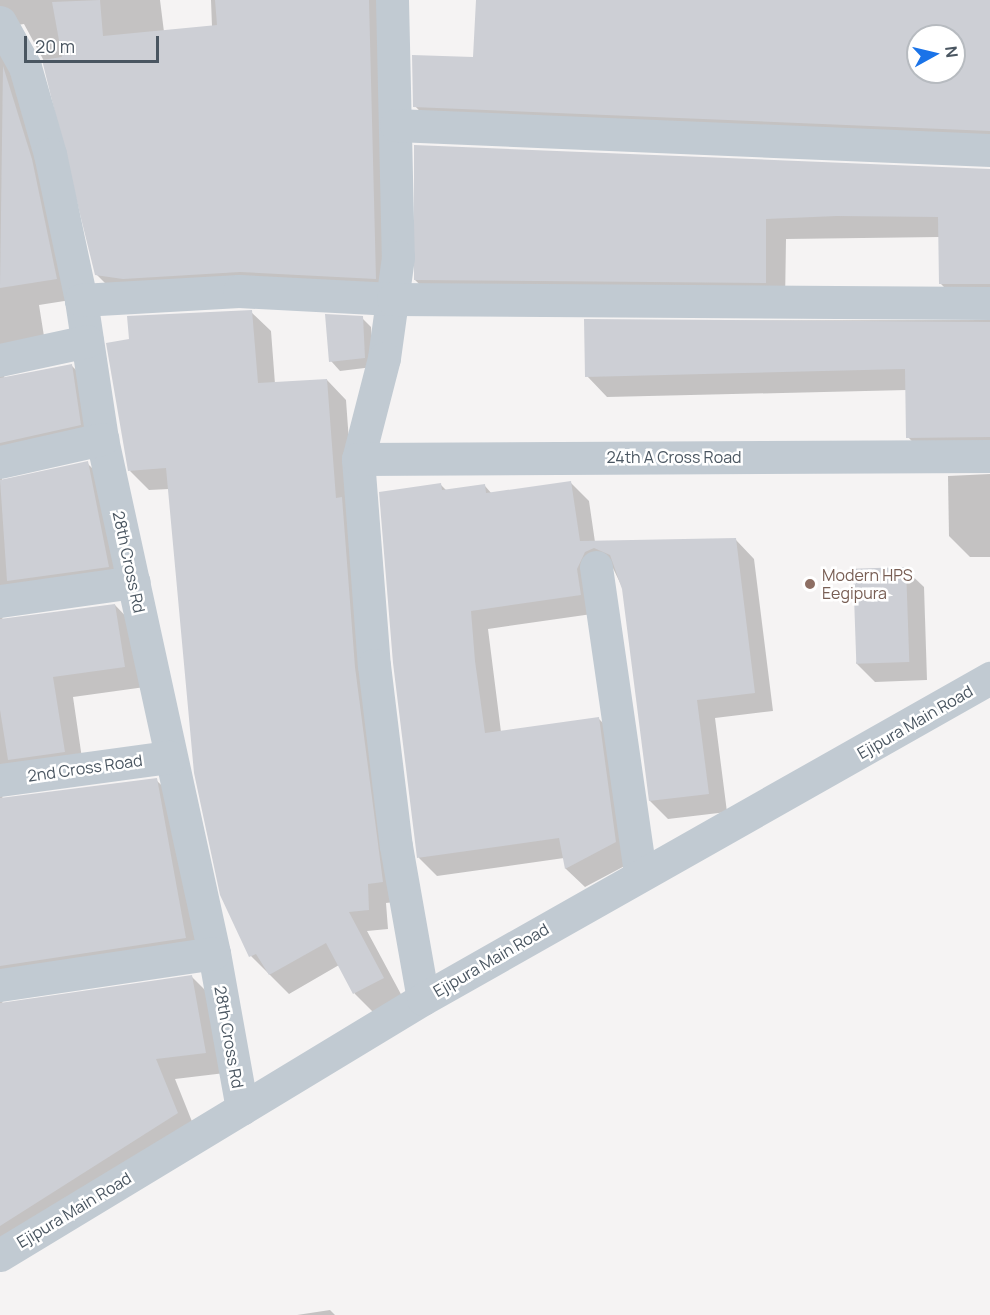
<!DOCTYPE html>
<style>
body{margin:0}
#map{position:relative;width:990px;height:1315px;overflow:hidden;background:#f5f3f3;font-family:Manrope,sans-serif}
div>[style]{position:absolute}
[style*='--x']{left:calc(var(--x)*1px);top:calc(var(--y)*1px);width:calc(var(--w)*1px);rotate:calc(var(--a)*1deg)}
.shadow>*{inset:0;background:#0003}
.building>*{inset:0;background:#cdcfd5;transform-origin:0 0}
.minor>*{height:33px;margin:-16.5px;padding:0 16.5px;transform-origin:16.5px;border-radius:16.5px;background:#c1cad2}
.tertiary>*{height:33px;margin:-16.5px;padding:0 16.5px;transform-origin:16.5px;border-radius:16.5px;background:#c1cad2}
.dots>*{width:16px;height:16px;translate:-50% -50%;box-sizing:border-box;border:3px solid #fff;border-radius:50%}
span{translate:-50% -50%;white-space:nowrap;text-align:center;line-height:1.15;-webkit-text-stroke:5px #fff;paint-order:stroke}
.street-label{font-size:16px;color:#4a5661}
.education-label{font-size:16px;color:#785e54}
.left{translate:0 -50%;text-align:left}
.north{position:absolute;left:906px;top:24px;width:60px;height:60px;box-sizing:border-box;background:#fff;border:2px solid #b7bbc0;border-radius:50%;rotate:82deg;font-size:16px;font-weight:700;line-height:24px;text-align:center;color:#4a5661}
.north::after{content:'';display:block;margin:auto;width:21px;height:27px;background:#1a73e8;clip-path:polygon(50% 0,100% 100%,50% 72%,0 100%)}
.scale{position:absolute;left:24px;top:36px;width:135px;height:27px;box-sizing:border-box;border:3px solid #4a5661;border-top:0;padding-left:8px;font-size:18px;line-height:21px;white-space:nowrap;color:#4a5661;-webkit-text-stroke:4px #fff;paint-order:stroke}
</style>
<div id="map">
<div class="shadow">
<div style="clip-path:polygon(0 0,160px 0,164px 32px,212px 27px,211px 0,391px 0,396px 299px,117px 295px,96px 274px,44px 61px,24px 24px,11px 26px,77px 299px,39px 305px,47px 355px,8px 366px,3px 380px,71px 365px,92px 386px,101px 445px,2px 477px,2px 482px,87px 463px,108px 484px,129px 587px,3px 614px,2px 621px,115px 605px,135px 626px,145px 687px,73px 697px,84px 772px,3px 793px,2px 800px,156px 780px,177px 800px,206px 958px,3px 998px,2px 1005px,192px 977px,212px 997px,225px 1073px,175px 1079px,197px 1134px,0 1259px)"></div>
<div style="clip-path:polygon(evenodd,478px 0,990px 0,990px 152px,435px 127px,415px 106px,475px 59px,478px 0,918px 36px,954px 36px,954px 72px,918px 72px,918px 36px)"></div>
<div style="clip-path:polygon(990px 170px,990px 305px,961px 304px,940px 283px,940px 237px,786px 239px,785px 303px,436px 300px,415px 280px)"></div>
<div style="clip-path:polygon(251px 312px,271px 331px,275px 384px,327px 380px,346px 400px,354px 511px,402px 901px,386px 903px,388px 929px,367px 931px,403px 998px,374px 1013px,355px 994px,339px 965px,289px 994px,251px 956px,222px 894px,169px 489px,149px 490px,130px 471px)"></div>
<div style="clip-path:polygon(362px 318px,371px 327px,373px 367px,340px 371px,331px 361px)"></div>
<div style="clip-path:polygon(990px 320px,990px 457px,928px 458px,908px 437px,907px 390px,607px 397px,587px 376px,586px 321px)"></div>
<div style="clip-path:polygon(990px 474px,990px 557px,970px 557px,949px 536px,948px 476px)"></div>
<div style="clip-path:polygon(571px 483px,589px 501px,595px 542px,736px 540px,754px 559px,773px 711px,715px 718px,727px 812px,668px 819px,650px 801px,623px 589px,612px 566px,599px 613px,488px 629px,501px 732px,598px 718px,617px 737px,634px 861px,585px 887px,566px 869px,564px 858px,437px 876px,419px 858px,441px 485px,447px 491px,485px 486px,492px 494px)"></div>
<div style="clip-path:polygon(905px 569px,924px 587px,927px 680px,875px 682px,856px 663px)"></div>
<div style="clip-path:polygon(330px 1310px,335px 1315px,297px 1315px)"></div>
</div>
<div class="building">
<div style="clip-path:polygon(100px 0,103px 36px,217px 25px,215px 0,369px 0,376px 279px,240px 272px,123px 279px,95px 275px,42px 60px,62px 57px,52px 2px)"></div>
<div style="clip-path:polygon(evenodd,476px 0,990px 0,990px 131px,413px 107px,412px 55px,473px 57px,476px 0,918px 36px,954px 36px,954px 72px,918px 72px,918px 36px)"></div>
<div style="clip-path:polygon(3px 66px,32px 159px,57px 279px,0 288px)"></div>
<div style="clip-path:polygon(414px 145px,990px 169px,990px 284px,939px 284px,938px 217px,837px 216px,766px 219px,766px 283px,414px 280px)"></div>
<div style="clip-path:polygon(252px 310px,258px 383px,327px 379px,336px 498px,342px 497px,355px 667px,383px 882px,368px 884px,369px 910px,349px 912px,384px 978px,353px 994px,326px 943px,269px 975px,256px 954px,249px 957px,220px 895px,194px 773px,166px 468px,128px 471px,106px 343px,129px 339px,127px 316px)"></div>
<div style="clip-path:polygon(325px 314px,363px 316px,365px 358px,329px 362px)"></div>
<div style="clip-path:polygon(584px 319px,990px 322px,990px 437px,906px 438px,905px 369px,585px 377px)"></div>
<div style="clip-path:polygon(72px 364px,81px 425px,0 443px,0 378px)"></div>
<div style="clip-path:polygon(88px 461px,109px 567px,7px 581px,0 480px)"></div>
<div style="clip-path:polygon(571px 481px,580px 541px,736px 538px,755px 693px,697px 700px,709px 794px,649px 801px,622px 589px,610px 555px,594px 548px,585px 552px,577px 569px,581px 595px,471px 611px,475px 661px,485px 733px,599px 717px,616px 842px,565px 869px,559px 838px,417px 858px,393px 663px,379px 492px,441px 483px,442px 490px,485px 484px,486px 493px)"></div>
<div style="left:906px;top:567px;width:95px;height:53px;rotate:88deg"></div>
<div style="clip-path:polygon(115px 604px,125px 667px,53px 677px,65px 752px,8px 760px,0 710px,0 619px)"></div>
<div style="clip-path:polygon(157px 778px,186px 938px,0 966px,0 798px)"></div>
<div style="clip-path:polygon(192px 975px,206px 1053px,156px 1059px,178px 1113px,0 1226px,0 1003px)"></div>
</div>
<div class="minor">
<div style="--x:392;--y:0;--w:257;--a:88.7"></div>
<div style="--x:398;--y:257;--w:102;--a:97.9"></div>
<div style="--x:384;--y:358;--w:104;--a:104.4"></div>
<div style="--x:358;--y:459;--w:207;--a:85.6"></div>
<div style="--x:374;--y:665;--w:182;--a:83.1"></div>
<div style="--x:396;--y:846;--w:155;--a:80"></div>
<div style="--x:0;--y:22;--w:51;--a:60.9"></div>
<div style="--x:25;--y:67;--w:91;--a:74"></div>
<div style="--x:50;--y:154;--w:149;--a:78"></div>
<div style="--x:81;--y:300;--w:141;--a:81.4"></div>
<div style="--x:102;--y:439;--w:526;--a:77.71"></div>
<div style="--x:214;--y:953;--w:158;--a:79.8"></div>
<div style="--x:396;--y:125;--w:595;--a:2.41"></div>
<div style="--x:81;--y:300;--w:158;--a:-3.3"></div>
<div style="--x:239;--y:291;--w:154;--a:3"></div>
<div style="--x:393;--y:299;--w:597;--a:0.38"></div>
<div style="--x:0;--y:360;--w:89;--a:-12.3"></div>
<div style="--x:358;--y:459;--w:632;--a:-0.27"></div>
<div style="--x:0;--y:462;--w:105;--a:-12.7"></div>
<div style="--x:596;--y:567;--w:310;--a:81.8"></div>
<div style="--x:0;--y:601;--w:135;--a:-8.1"></div>
<div style="--x:0;--y:780;--w:171;--a:-7.8"></div>
<div style="--x:0;--y:985;--w:216;--a:-8.5"></div>
</div>
<div class="tertiary">
<div style="--x:0;--y:1255;--w:494;--a:-31.2"></div>
<div style="--x:423;--y:999;--w:652;--a:-29.52"></div>
</div>
<div class="dots">
<div style="left:810px;top:584px;background:#8d6e63"></div>
</div>
<div class="street-label">
<span style="left:674px;top:457px">24th A Cross Road</span>
<span style="left:129px;top:562px;rotate:78deg">28th Cross Rd</span>
<span style="left:915px;top:722px;rotate:-30deg">Ejipura Main Road</span>
<span style="left:85px;top:768px;rotate:-8deg">2nd Cross Road</span>
<span style="left:491px;top:960px;rotate:-30deg">Ejipura Main Road</span>
<span style="left:229px;top:1037px;rotate:80deg">28th Cross Rd</span>
<span style="left:74px;top:1210px;rotate:-31deg">Ejipura Main Road</span>
</div>
<div class="education-label">
<span class="left" style="left:822px;top:584px">Modern HPS<br>Eegipura</span>
</div>
<div class="north">N</div>
<div class="scale">20 m</div>
</div>
